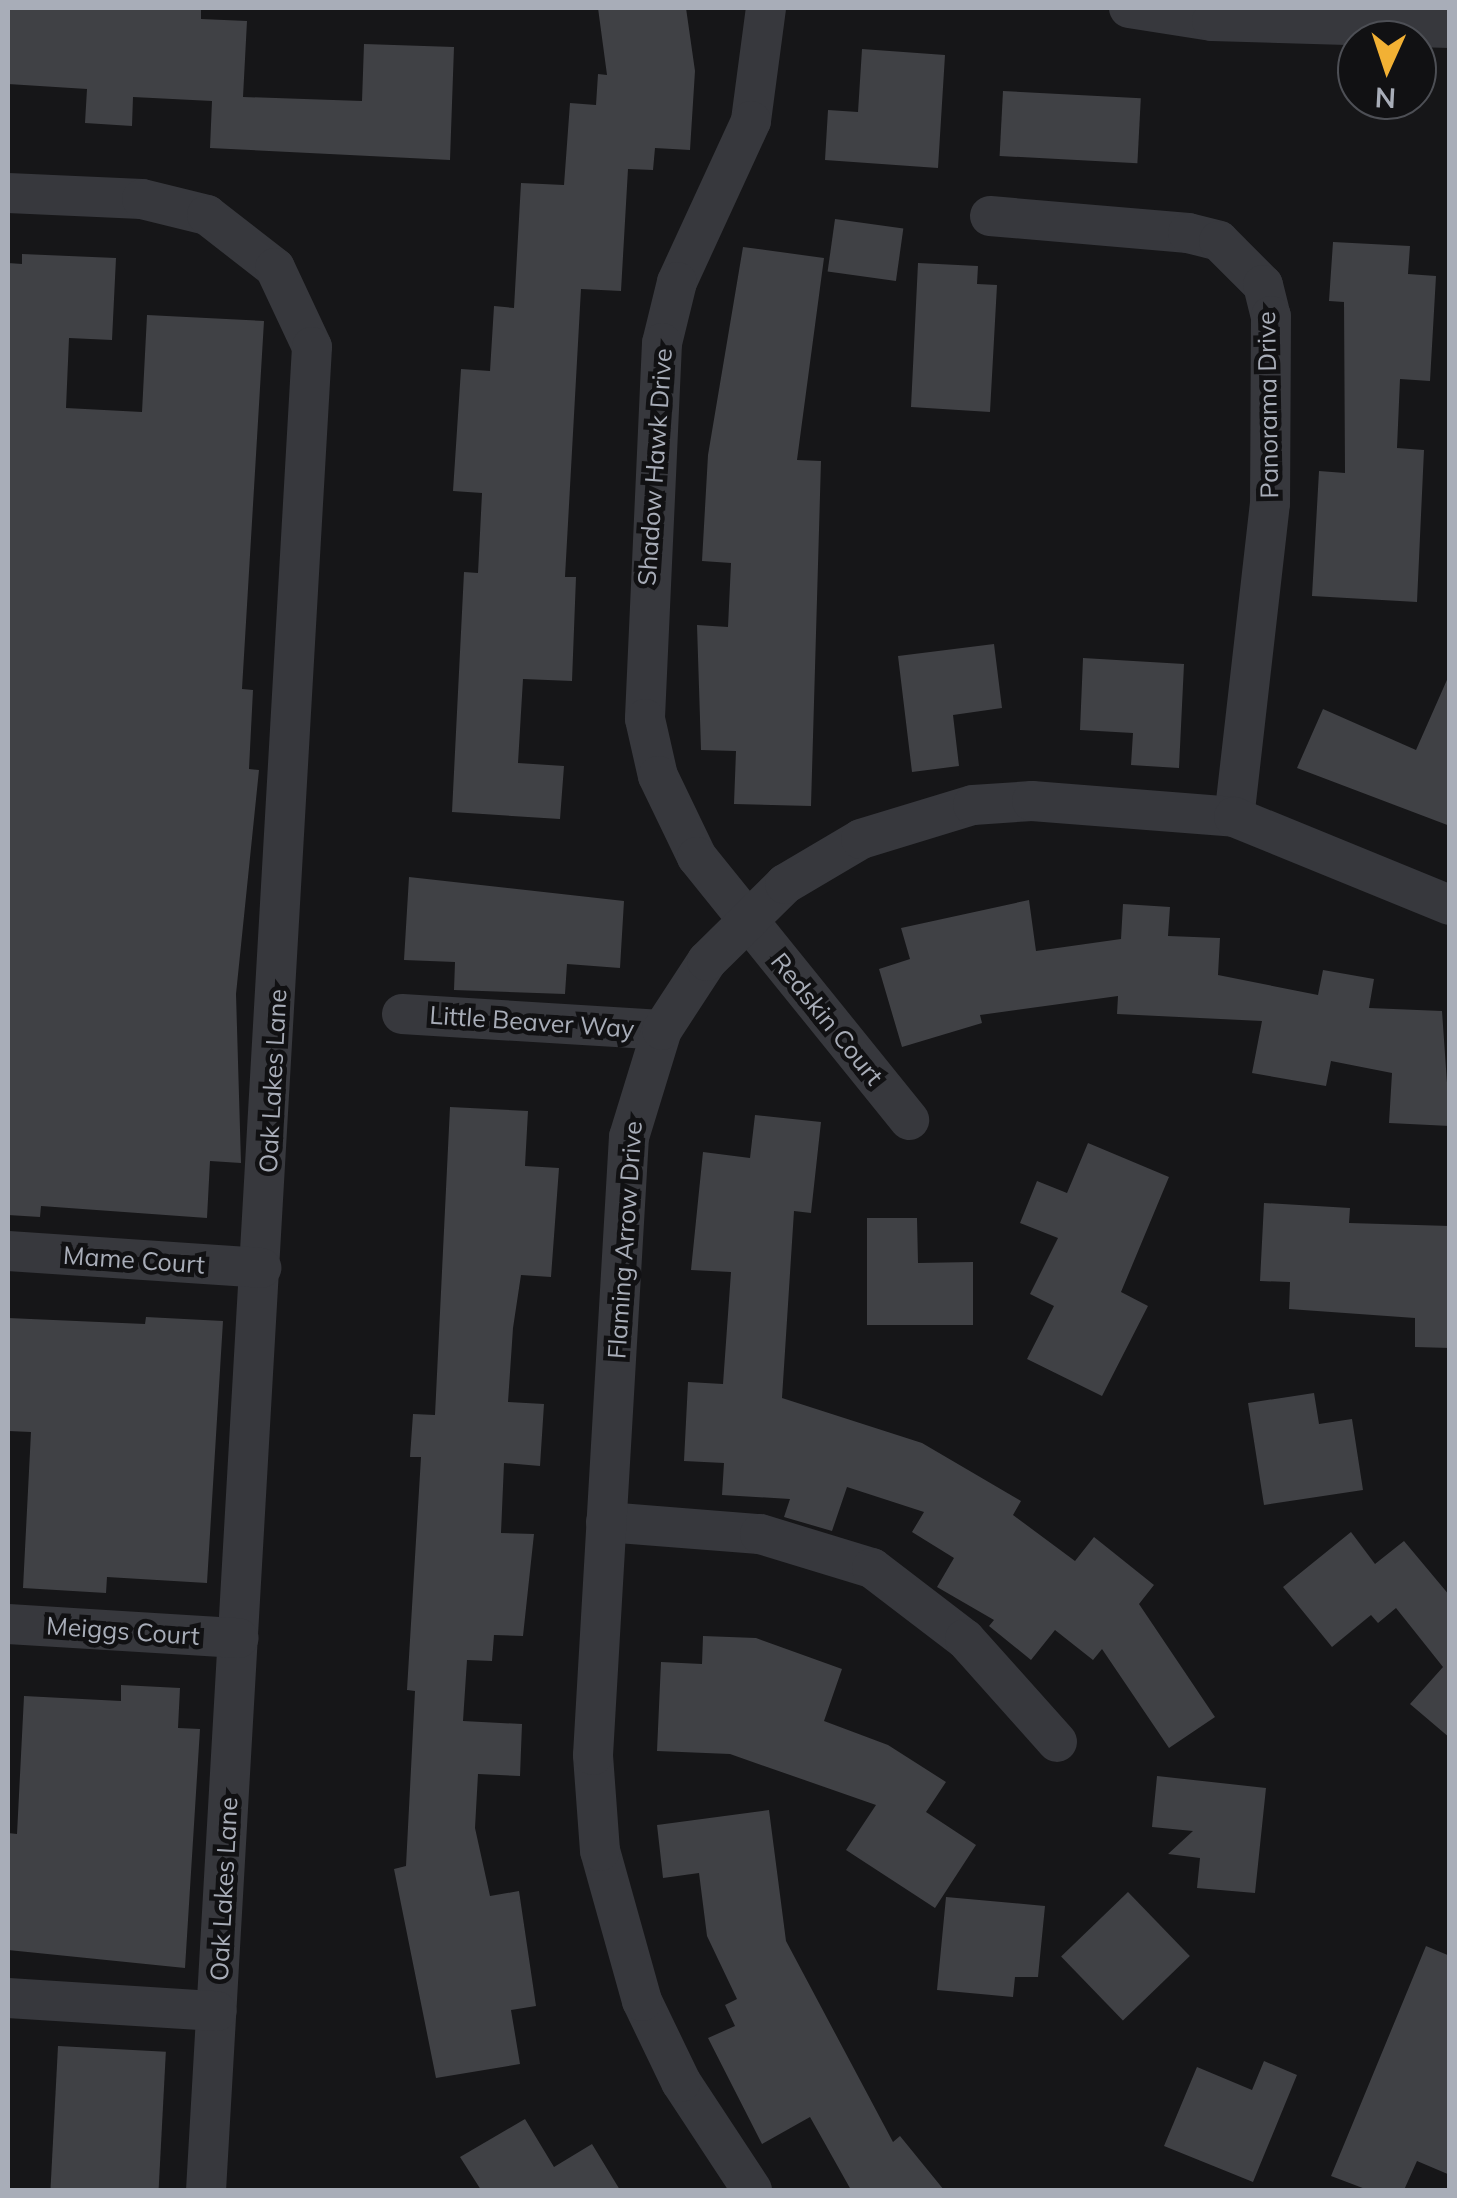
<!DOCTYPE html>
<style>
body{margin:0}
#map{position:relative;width:1457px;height:2198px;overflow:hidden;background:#161618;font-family:Mulish,sans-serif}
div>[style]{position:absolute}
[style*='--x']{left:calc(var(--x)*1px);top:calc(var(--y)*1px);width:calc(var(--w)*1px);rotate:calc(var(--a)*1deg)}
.building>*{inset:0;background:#404145;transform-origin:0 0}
.minor>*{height:40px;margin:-20px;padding:0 20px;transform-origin:20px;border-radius:20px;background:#37383d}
span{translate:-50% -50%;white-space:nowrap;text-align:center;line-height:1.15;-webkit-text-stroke:9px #111113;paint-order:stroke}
.street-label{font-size:25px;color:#a8adb8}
.frame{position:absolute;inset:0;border:10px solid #a8adb8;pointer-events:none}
.north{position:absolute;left:1337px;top:20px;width:100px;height:100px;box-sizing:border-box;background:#111113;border:2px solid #4d4f55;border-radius:50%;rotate:183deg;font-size:28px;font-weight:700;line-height:40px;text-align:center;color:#a8adb8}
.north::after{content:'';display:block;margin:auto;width:35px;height:45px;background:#f2b134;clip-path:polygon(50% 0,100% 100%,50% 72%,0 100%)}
</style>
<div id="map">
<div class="building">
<div style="clip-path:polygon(8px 8px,201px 8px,201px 19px,247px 21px,243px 97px,362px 101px,364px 44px,454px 47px,450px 160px,210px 148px,212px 101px,133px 97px,132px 126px,85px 123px,87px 89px,8px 84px)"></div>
<div style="clip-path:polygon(598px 8px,686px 8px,695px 71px,690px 150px,655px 148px,653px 170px,628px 169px,621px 291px,581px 289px,565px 577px,576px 577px,572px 681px,523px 679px,518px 763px,564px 766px,560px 819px,452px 812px,464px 572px,478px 573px,482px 493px,453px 491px,461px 369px,490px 371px,494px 306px,514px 308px,521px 183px,564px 185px,570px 103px,596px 105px,598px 74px,607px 75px)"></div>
<div style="clip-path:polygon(862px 49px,945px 55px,938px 168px,825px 160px,828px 110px,858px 112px)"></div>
<div style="left:1003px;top:91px;width:138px;height:65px;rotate:3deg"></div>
<div style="left:835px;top:219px;width:69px;height:53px;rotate:8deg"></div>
<div style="clip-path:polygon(1333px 242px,1410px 246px,1408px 274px,1436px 276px,1430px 381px,1400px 379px,1397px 448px,1424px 450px,1417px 602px,1312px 596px,1319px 471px,1345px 473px,1344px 302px,1329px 301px)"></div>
<div style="clip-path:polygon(743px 247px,824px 258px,797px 460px,821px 461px,811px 806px,734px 804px,736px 751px,701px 750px,697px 625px,728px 627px,731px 563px,702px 561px,708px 455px)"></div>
<div style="clip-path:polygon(22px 254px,116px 258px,112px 340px,69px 338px,66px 408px,142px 412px,147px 315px,264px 321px,242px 689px,253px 690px,249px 769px,259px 770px,236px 994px,241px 1163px,210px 1161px,207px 1218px,41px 1206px,40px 1217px,8px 1215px,8px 263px,22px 264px)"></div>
<div style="clip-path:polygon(918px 263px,978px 266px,977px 284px,997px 285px,990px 412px,911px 407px)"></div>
<div style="clip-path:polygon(994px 644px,1002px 708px,953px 715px,959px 766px,912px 772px,898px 656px)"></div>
<div style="clip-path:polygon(1083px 658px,1184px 664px,1179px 768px,1131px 765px,1133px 733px,1080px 730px)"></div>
<div style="clip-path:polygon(1450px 673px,1450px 826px,1297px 768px,1323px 709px,1416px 750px)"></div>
<div style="clip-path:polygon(409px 877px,624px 901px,620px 968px,567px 964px,565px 994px,454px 990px,455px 962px,404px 960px)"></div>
<div style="clip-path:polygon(1029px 900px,1036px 951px,1121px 939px,1123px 904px,1170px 907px,1168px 936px,1220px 938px,1218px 975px,1318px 995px,1323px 970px,1374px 979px,1369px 1008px,1442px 1011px,1450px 1126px,1389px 1123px,1392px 1073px,1331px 1061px,1326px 1086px,1252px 1073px,1262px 1021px,1117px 1014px,1118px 996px,980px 1015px,982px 1023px,902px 1047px,879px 969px,910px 959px,901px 928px)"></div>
<div style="clip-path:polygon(450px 1107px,528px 1111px,525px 1166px,559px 1168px,551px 1277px,521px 1275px,513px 1328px,508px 1402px,544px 1404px,540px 1466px,504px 1463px,501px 1533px,534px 1534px,523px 1636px,494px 1635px,492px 1661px,467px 1660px,463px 1721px,522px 1724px,520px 1776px,478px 1774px,475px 1828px,490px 1896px,519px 1891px,536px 2006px,511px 2010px,520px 2064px,436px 2078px,394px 1869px,406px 1866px,415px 1691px,407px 1690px,421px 1457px,410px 1457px,413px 1414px,435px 1415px)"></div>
<div style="clip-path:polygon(755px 1115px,821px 1122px,811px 1213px,794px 1211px,782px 1398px,922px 1443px,1021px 1501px,1013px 1515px,1075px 1561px,1094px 1537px,1154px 1585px,1139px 1604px,1215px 1717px,1169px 1748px,1102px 1649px,1093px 1660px,1055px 1630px,1031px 1660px,989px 1626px,994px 1620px,937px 1587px,954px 1558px,912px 1532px,924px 1512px,847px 1487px,832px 1531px,784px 1517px,790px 1499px,722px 1495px,724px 1463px,684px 1461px,688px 1382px,723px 1384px,731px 1272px,691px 1270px,703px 1152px,750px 1158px)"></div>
<div style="clip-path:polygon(1088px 1143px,1169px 1177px,1121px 1292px,1148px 1306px,1102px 1396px,1027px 1359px,1054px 1306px,1030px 1294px,1058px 1238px,1020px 1223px,1037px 1181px,1067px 1193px)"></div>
<div style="clip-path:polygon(1264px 1203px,1350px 1208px,1349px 1223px,1450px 1226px,1450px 1348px,1415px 1347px,1415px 1318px,1289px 1309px,1290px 1282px,1260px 1281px)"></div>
<div style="clip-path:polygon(867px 1218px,917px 1218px,918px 1263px,973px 1262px,973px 1325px,867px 1325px)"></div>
<div style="clip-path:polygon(146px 1317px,223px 1321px,207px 1583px,107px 1577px,106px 1593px,23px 1588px,31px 1432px,8px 1431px,8px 1318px,145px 1324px)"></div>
<div style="clip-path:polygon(1314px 1393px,1319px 1424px,1352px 1419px,1363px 1490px,1264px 1505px,1248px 1403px)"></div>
<div style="clip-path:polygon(1351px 1532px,1375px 1564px,1404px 1541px,1450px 1596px,1450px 1738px,1410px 1704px,1443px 1667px,1396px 1608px,1378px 1623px,1371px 1615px,1332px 1647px,1283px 1587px)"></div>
<div style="clip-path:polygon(703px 1636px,756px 1638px,842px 1669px,824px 1721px,888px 1745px,946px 1782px,926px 1812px,976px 1845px,935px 1908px,846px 1850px,876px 1805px,730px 1754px,657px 1751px,661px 1662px,702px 1664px)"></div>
<div style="clip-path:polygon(121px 1685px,180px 1688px,178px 1728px,200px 1729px,185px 1968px,8px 1950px,8px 1833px,17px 1834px,24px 1696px,121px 1701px)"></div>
<div style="clip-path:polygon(1157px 1776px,1266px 1788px,1255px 1893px,1197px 1888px,1200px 1858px,1168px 1854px,1193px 1831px,1152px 1827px)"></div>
<div style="clip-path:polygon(769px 1810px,786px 1941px,893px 2142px,900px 2136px,944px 2190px,851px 2190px,810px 2117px,762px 2144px,708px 2038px,735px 2026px,725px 2005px,737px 1999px,707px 1936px,699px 1873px,663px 1878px,657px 1825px)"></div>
<div style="left:1128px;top:1892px;width:89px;height:93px;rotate:46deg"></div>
<div style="clip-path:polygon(946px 1897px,1045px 1906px,1038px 1977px,1015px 1977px,1013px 1997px,937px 1990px)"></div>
<div style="clip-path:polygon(1426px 1946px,1450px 1956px,1450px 2175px,1417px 2161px,1404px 2190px,1368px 2190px,1331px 2176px)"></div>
<div style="left:58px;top:2046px;width:108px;height:144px;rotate:3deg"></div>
<div style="clip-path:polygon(1264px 2061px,1297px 2075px,1253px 2182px,1164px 2146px,1197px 2067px,1252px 2090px)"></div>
<div style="clip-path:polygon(525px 2119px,554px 2167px,592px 2144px,620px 2190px,481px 2190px,460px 2157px)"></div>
</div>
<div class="minor">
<div style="--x:766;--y:8;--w:114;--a:97.6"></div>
<div style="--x:751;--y:121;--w:177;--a:114.7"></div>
<div style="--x:677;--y:282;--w:63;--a:103.8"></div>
<div style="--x:662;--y:343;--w:376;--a:92.6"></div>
<div style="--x:645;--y:719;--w:58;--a:77.2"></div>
<div style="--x:658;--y:776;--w:90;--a:64.3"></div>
<div style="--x:697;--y:857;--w:338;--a:51.1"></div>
<div style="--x:1129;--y:8;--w:84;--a:8.9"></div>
<div style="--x:1212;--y:21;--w:238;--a:1.7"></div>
<div style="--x:8;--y:193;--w:134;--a:2.6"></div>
<div style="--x:142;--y:199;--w:67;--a:13.8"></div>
<div style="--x:207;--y:215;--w:86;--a:37.9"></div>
<div style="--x:275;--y:268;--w:87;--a:64.9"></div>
<div style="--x:312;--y:347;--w:1846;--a:93.29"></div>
<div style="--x:990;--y:216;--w:199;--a:4.9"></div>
<div style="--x:1188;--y:233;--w:32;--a:14"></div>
<div style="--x:1219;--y:241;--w:62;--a:45"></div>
<div style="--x:1263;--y:285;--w:32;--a:76"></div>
<div style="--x:1271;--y:316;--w:187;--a:90.3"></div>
<div style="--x:1270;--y:503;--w:316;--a:96.5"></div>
<div style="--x:402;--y:1014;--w:260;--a:3.5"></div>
<div style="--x:8;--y:1251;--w:254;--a:3.8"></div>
<div style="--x:606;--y:1522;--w:154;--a:4.5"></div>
<div style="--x:760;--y:1534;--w:117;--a:16.9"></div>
<div style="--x:872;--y:1568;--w:117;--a:37.4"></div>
<div style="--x:965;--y:1639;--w:138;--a:48.2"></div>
<div style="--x:8;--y:1624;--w:231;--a:3.5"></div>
<div style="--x:8;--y:1998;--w:209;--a:3.6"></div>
<div style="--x:752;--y:2190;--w:129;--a:-123.3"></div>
<div style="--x:681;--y:2082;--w:90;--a:-115.7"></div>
<div style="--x:642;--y:2001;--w:156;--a:-105.6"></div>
<div style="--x:600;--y:1851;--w:96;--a:-94.2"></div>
<div style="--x:593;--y:1755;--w:619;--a:-86.67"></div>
<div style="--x:629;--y:1137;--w:112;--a:-72.9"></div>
<div style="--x:662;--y:1030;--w:82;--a:-56.9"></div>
<div style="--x:707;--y:961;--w:110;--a:-44.6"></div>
<div style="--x:785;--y:884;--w:88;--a:-30.6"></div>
<div style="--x:861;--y:839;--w:117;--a:-16.9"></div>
<div style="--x:973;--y:805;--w:59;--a:-3.9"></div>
<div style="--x:1032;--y:801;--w:203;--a:4.5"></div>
<div style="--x:1234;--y:817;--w:233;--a:22.2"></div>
</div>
<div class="street-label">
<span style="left:1268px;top:405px;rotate:-91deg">Panorama Drive</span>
<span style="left:655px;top:467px;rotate:-86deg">Shadow Hawk Drive</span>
<span style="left:827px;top:1019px;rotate:51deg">Redskin Court</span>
<span style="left:532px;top:1022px;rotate:4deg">Little Beaver Way</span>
<span style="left:273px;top:1081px;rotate:-87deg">Oak Lakes Lane</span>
<span style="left:625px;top:1240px;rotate:-86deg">Flaming Arrow Drive</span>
<span style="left:134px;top:1260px;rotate:4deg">Mame Court</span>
<span style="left:123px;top:1631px;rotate:4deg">Meiggs Court</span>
<span style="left:224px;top:1889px;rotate:-87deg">Oak Lakes Lane</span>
</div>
<div class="frame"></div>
<div class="north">N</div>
</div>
